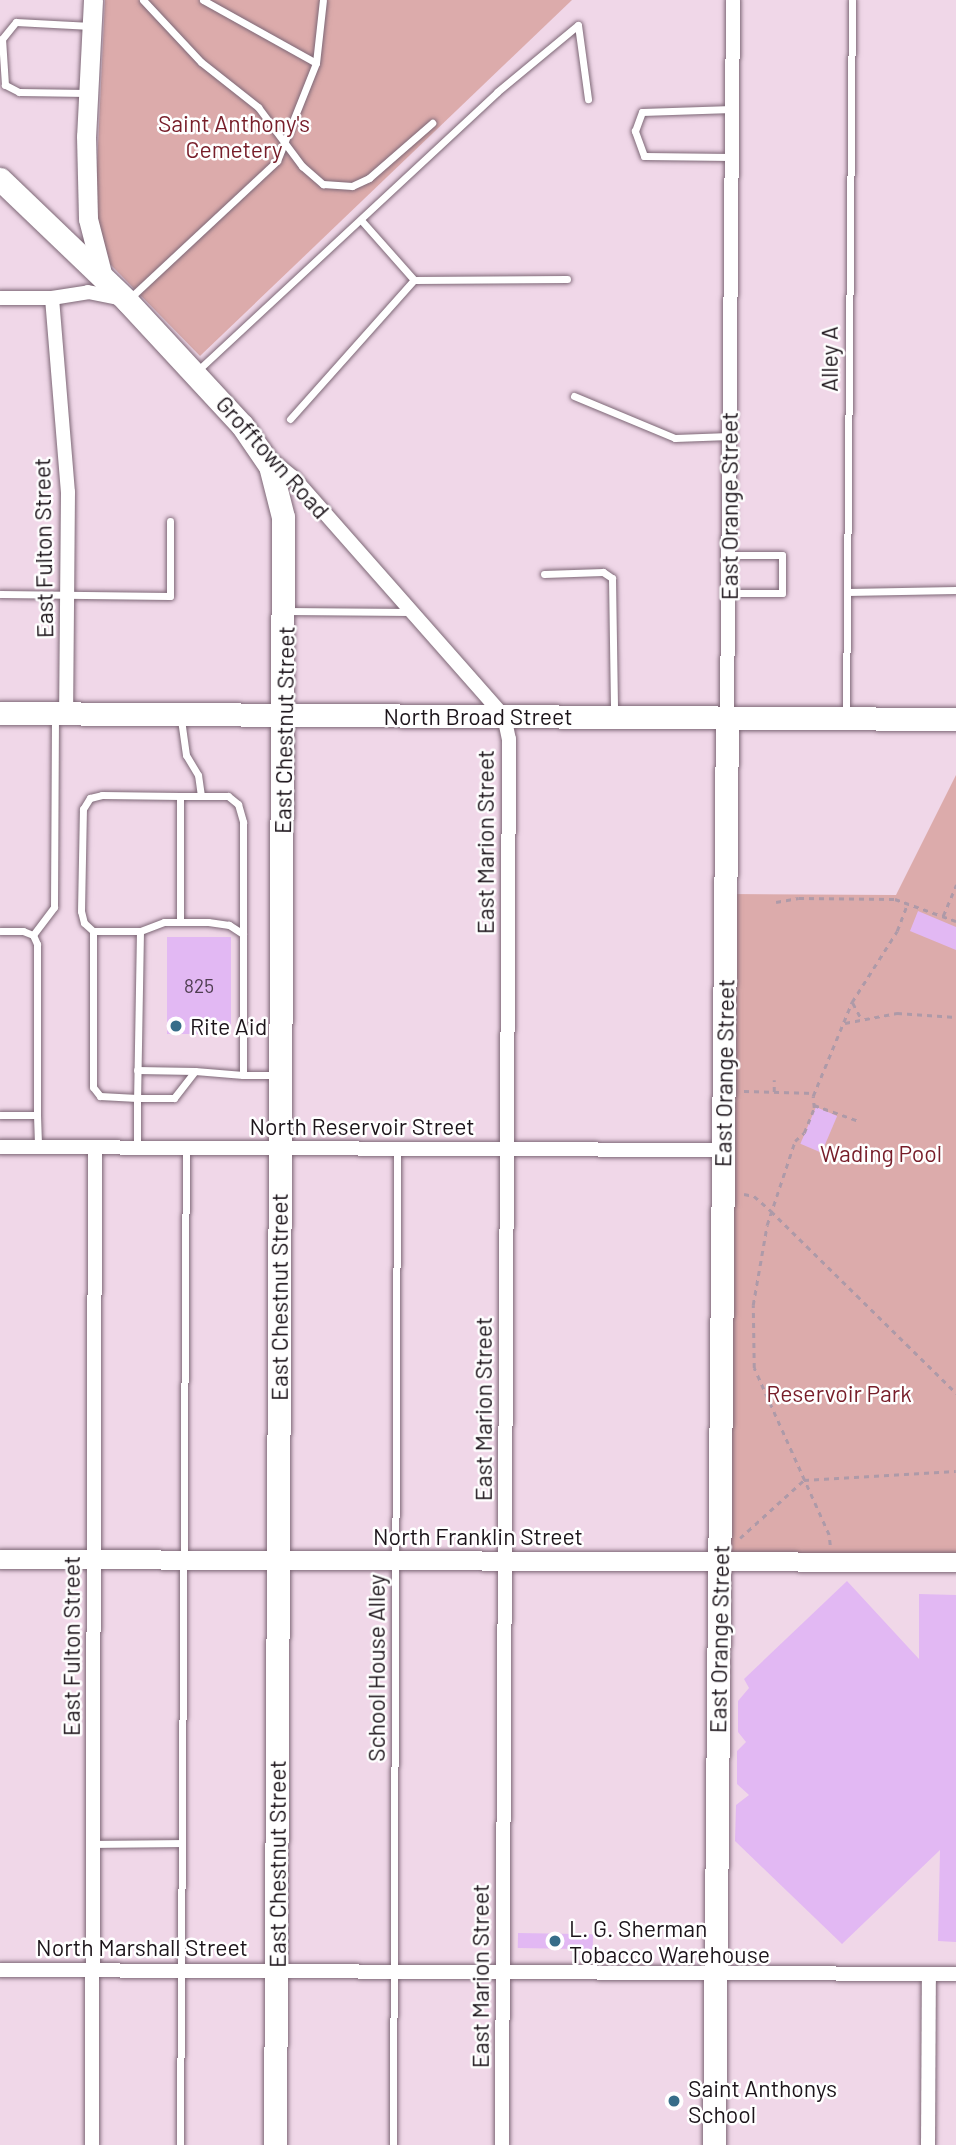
<!DOCTYPE html>
<style>
body{margin:0}
#map{position:relative;width:956px;height:2145px;overflow:hidden;background:#f0d7e8;font-family:Barlow,sans-serif}
div>[style]{position:absolute}
[style*='--x']{left:calc(var(--x)*1px);top:calc(var(--y)*1px);width:calc(var(--w)*1px);rotate:calc(var(--a)*1deg)}
.green>*{inset:0;background:#dcabab}
.building>*{inset:0;background:#e2b8f3;transform-origin:0 0}
.path>*{height:2.5px;margin-top:-1.25px;transform-origin:0;background:repeating-linear-gradient(90deg,#ae9aa8 0 5px,transparent 0 10px)}
.roads{filter:drop-shadow(0 0 2px #7d6776) drop-shadow(0 0 2px #7d6776)}
.lane>*{height:7px;margin:-3.5px;padding:0 3.5px;transform-origin:3.5px;border-radius:3.5px;background:#fff}
.street>*{height:14px;margin:-7px;padding:0 7px;transform-origin:7px;border-radius:7px;background:#fff}
.secondary>*{height:19px;margin:-9.5px;padding:0 9.5px;transform-origin:9.5px;border-radius:9.5px;background:#fff}
.primary>*{height:23px;margin:-11.5px;padding:0 11.5px;transform-origin:11.5px;border-radius:11.5px;background:#fff}
.dots>*{width:19px;height:19px;translate:-50% -50%;box-sizing:border-box;border:4px solid #fff;border-radius:50%}
span{translate:-50% -50%;white-space:nowrap;text-align:center;line-height:1.15;-webkit-text-stroke:5px #fff;paint-order:stroke}
.number-label{font-size:19px;color:#4e3d50}
.number-label span{-webkit-text-stroke-width:0}
.park-label{font-size:23px;color:#771d29}
.street-label{font-size:23px;color:#1c141a}
.poi-label{font-size:23px;color:#1c141a}
.left{translate:0 -50%;text-align:left}
</style>
<div id="map">
<div class="green">
<div style="clip-path:polygon(105px 0,572px 0,200px 356px,110px 264px,95px 209px)"></div>
<div style="clip-path:polygon(956px 775px,956px 1562px,720px 1562px,726px 894px,896px 895px)"></div>
</div>
<div class="building">
<div style="clip-path:polygon(918px 911px,956px 927px,956px 950px,910px 931px)"></div>
<div style="left:167px;top:937px;width:64px;height:97px"></div>
<div style="left:816px;top:1107px;width:23px;height:40px;rotate:23deg"></div>
<div style="clip-path:polygon(847px 1581px,919px 1659px,919px 1594px,956px 1595px,956px 1942px,938px 1941px,940px 1850px,842px 1944px,735px 1841px,736px 1805px,749px 1795px,737px 1784px,737px 1751px,746px 1742px,738px 1732px,738px 1701px,749px 1688px,744px 1679px)"></div>
<div style="left:518px;top:1933px;width:75px;height:15px;rotate:1deg"></div>
</div>
<div class="path">
<div style="--x:776;--y:902;--w:23;--a:-10"></div>
<div style="--x:799;--y:898;--w:96;--a:0.6"></div>
<div style="--x:895;--y:899;--w:65;--a:19.8"></div>
<div style="--x:943;--y:916;--w:34;--a:-67"></div>
<div style="--x:853;--y:1003;--w:17;--a:62"></div>
<div style="--x:845;--y:1023;--w:53;--a:-10.9"></div>
<div style="--x:897;--y:1013;--w:59;--a:3.9"></div>
<div style="--x:744;--y:1091;--w:70;--a:1.6"></div>
<div style="--x:774;--y:1092;--w:12;--a:-90"></div>
<div style="--x:814;--y:1105;--w:48;--a:19.6"></div>
<div style="--x:744;--y:1194;--w:10;--a:11"></div>
<div style="--x:754;--y:1196;--w:23;--a:41"></div>
<div style="--x:771;--y:1211;--w:260;--a:44.5"></div>
<div style="--x:740;--y:1538;--w:86;--a:-42.2"></div>
<div style="--x:804;--y:1480;--w:152;--a:-3.4"></div>
<div style="--x:830;--y:1545;--w:10;--a:-96"></div>
<div style="--x:829;--y:1535;--w:183;--a:-114.2"></div>
<div style="--x:754;--y:1368;--w:63;--a:-90.9"></div>
<div style="--x:753;--y:1305;--w:81;--a:-80.1"></div>
<div style="--x:767;--y:1225;--w:89;--a:-71.6"></div>
<div style="--x:795;--y:1141;--w:12;--a:-42"></div>
<div style="--x:804;--y:1133;--w:27;--a:-68"></div>
<div style="--x:814;--y:1108;--w:12;--a:-95"></div>
<div style="--x:813;--y:1096;--w:102;--a:-67.5"></div>
<div style="--x:852;--y:1002;--w:84;--a:-57.6"></div>
<div style="--x:897;--y:931;--w:30;--a:-69"></div>
</div>
<div class="roads">
<div class="lane">
<div style="--x:143;--y:0;--w:85;--a:46.9"></div>
<div style="--x:201;--y:62;--w:73;--a:38.3"></div>
<div style="--x:258;--y:107;--w:74;--a:53.3"></div>
<div style="--x:302;--y:166;--w:28;--a:41"></div>
<div style="--x:323;--y:184;--w:29;--a:4"></div>
<div style="--x:352;--y:186;--w:19;--a:-25"></div>
<div style="--x:369;--y:178;--w:84;--a:-41.1"></div>
<div style="--x:203;--y:0;--w:129;--a:29.1"></div>
<div style="--x:87;--y:93;--w:68;--a:-179.2"></div>
<div style="--x:19;--y:92;--w:16;--a:-153"></div>
<div style="--x:5;--y:85;--w:46;--a:-93.7"></div>
<div style="--x:2;--y:39;--w:22;--a:-51"></div>
<div style="--x:16;--y:22;--w:75;--a:3.1"></div>
<div style="--x:731;--y:157;--w:87;--a:-179.3"></div>
<div style="--x:644;--y:156;--w:27;--a:-110"></div>
<div style="--x:635;--y:131;--w:20;--a:-70"></div>
<div style="--x:642;--y:112;--w:90;--a:-1.9"></div>
<div style="--x:361;--y:220;--w:80;--a:48.5"></div>
<div style="--x:414;--y:280;--w:153;--a:-0.4"></div>
<div style="--x:130;--y:298;--w:201;--a:-43"></div>
<div style="--x:277;--y:161;--w:105;--a:-68.3"></div>
<div style="--x:316;--y:63;--w:63;--a:-83.7"></div>
<div style="--x:196;--y:372;--w:411;--a:-42.9"></div>
<div style="--x:497;--y:92;--w:105;--a:-39.6"></div>
<div style="--x:578;--y:25;--w:75;--a:82.3"></div>
<div style="--x:574;--y:396;--w:109;--a:22.6"></div>
<div style="--x:675;--y:438;--w:54;--a:-2.1"></div>
<div style="--x:290;--y:419;--w:186;--a:-48.3"></div>
<div style="--x:544;--y:574;--w:59;--a:-1.9"></div>
<div style="--x:603;--y:572;--w:11;--a:34"></div>
<div style="--x:612;--y:578;--w:134;--a:89.1"></div>
<div style="--x:847;--y:592;--w:109;--a:-1.1"></div>
<div style="--x:728;--y:593;--w:54;--a:0"></div>
<div style="--x:782;--y:593;--w:38;--a:-90"></div>
<div style="--x:782;--y:555;--w:53;--a:180"></div>
<div style="--x:0;--y:594;--w:170;--a:0.7"></div>
<div style="--x:170;--y:596;--w:75;--a:-90"></div>
<div style="--x:286;--y:611;--w:124;--a:0.5"></div>
<div style="--x:846;--y:714;--w:714;--a:-89.52"></div>
<div style="--x:201;--y:796;--w:27;--a:0"></div>
<div style="--x:228;--y:796;--w:13;--a:39"></div>
<div style="--x:238;--y:804;--w:19;--a:74"></div>
<div style="--x:243;--y:822;--w:253;--a:90"></div>
<div style="--x:243;--y:1075;--w:33;--a:0"></div>
<div style="--x:180;--y:922;--w:126;--a:-90"></div>
<div style="--x:180;--y:796;--w:21;--a:0"></div>
<div style="--x:201;--y:796;--w:21;--a:-98"></div>
<div style="--x:198;--y:775;--w:23;--a:-121"></div>
<div style="--x:186;--y:755;--w:36;--a:-98"></div>
<div style="--x:0;--y:931;--w:23;--a:0"></div>
<div style="--x:23;--y:931;--w:11;--a:22"></div>
<div style="--x:33;--y:935;--w:10;--a:66"></div>
<div style="--x:37;--y:944;--w:171;--a:90"></div>
<div style="--x:93;--y:931;--w:47;--a:0"></div>
<div style="--x:243;--y:934;--w:17;--a:-147"></div>
<div style="--x:229;--y:925;--w:21;--a:-172"></div>
<div style="--x:208;--y:922;--w:44;--a:180"></div>
<div style="--x:164;--y:922;--w:26;--a:159"></div>
<div style="--x:140;--y:931;--w:167;--a:91"></div>
<div style="--x:137;--y:1098;--w:37;--a:0"></div>
<div style="--x:174;--y:1098;--w:34;--a:-52"></div>
<div style="--x:195;--y:1071;--w:48;--a:4.8"></div>
<div style="--x:33;--y:935;--w:35;--a:-53"></div>
<div style="--x:54;--y:907;--w:191;--a:-89.7"></div>
<div style="--x:137;--y:1070;--w:58;--a:1"></div>
<div style="--x:0;--y:1115;--w:37;--a:0"></div>
<div style="--x:37;--y:1115;--w:32;--a:88"></div>
<div style="--x:137;--y:1148;--w:50;--a:-90"></div>
<div style="--x:137;--y:1098;--w:37;--a:-177"></div>
<div style="--x:100;--y:1096;--w:11;--a:-128"></div>
<div style="--x:93;--y:1087;--w:156;--a:-90"></div>
<div style="--x:93;--y:931;--w:12;--a:-138"></div>
<div style="--x:84;--y:923;--w:12;--a:-104"></div>
<div style="--x:81;--y:911;--w:102;--a:-88.9"></div>
<div style="--x:83;--y:809;--w:13;--a:-58"></div>
<div style="--x:90;--y:798;--w:12;--a:-14"></div>
<div style="--x:102;--y:795;--w:78;--a:0.7"></div>
<div style="--x:93;--y:1844;--w:89;--a:-0.6"></div>
<div style="--x:180;--y:2145;--w:997;--a:-89.66"></div>
<div style="--x:393;--y:2145;--w:996;--a:-89.77"></div>
</div>
<div class="street">
<div style="--x:0;--y:298;--w:52;--a:0"></div>
<div style="--x:52;--y:298;--w:36;--a:-9"></div>
<div style="--x:88;--y:292;--w:33;--a:11"></div>
<div style="--x:52;--y:298;--w:195;--a:85.3"></div>
<div style="--x:68;--y:492;--w:222;--a:90.5"></div>
<div style="--x:268;--y:457;--w:32;--a:39"></div>
<div style="--x:293;--y:477;--w:319;--a:48.6"></div>
<div style="--x:504;--y:716;--w:24;--a:78"></div>
<div style="--x:509;--y:739;--w:1406;--a:90.29"></div>
<div style="--x:727;--y:717;--w:717;--a:-89.52"></div>
<div style="--x:0;--y:1147;--w:723;--a:0.24"></div>
<div style="--x:0;--y:1970;--w:956;--a:0.24"></div>
<div style="--x:92;--y:2145;--w:997;--a:-89.83"></div>
<div style="--x:928;--y:2145;--w:171;--a:-89.7"></div>
</div>
<div class="secondary">
<div style="--x:93;--y:0;--w:136;--a:92.9"></div>
<div style="--x:86;--y:136;--w:83;--a:88.6"></div>
<div style="--x:88;--y:219;--w:60;--a:75.5"></div>
<div style="--x:0;--y:1559;--w:956;--a:0.18"></div>
</div>
<div class="primary">
<div style="--x:0;--y:179;--w:176;--a:43.8"></div>
<div style="--x:127;--y:301;--w:169;--a:47.2"></div>
<div style="--x:242;--y:425;--w:50;--a:55.7"></div>
<div style="--x:270;--y:466;--w:53;--a:75.7"></div>
<div style="--x:283;--y:517;--w:1628;--a:90.28"></div>
<div style="--x:0;--y:713;--w:956;--a:0.36"></div>
<div style="--x:714;--y:2145;--w:1428;--a:-89.48"></div>
</div>
</div>
<div class="dots">
<div style="left:176px;top:1026px;background:#376d89"></div>
<div style="left:555px;top:1941px;background:#376d89"></div>
<div style="left:674px;top:2101px;background:#376d89"></div>
</div>
<div class="number-label">
<span style="left:199px;top:986px">825</span>
</div>
<div class="park-label">
<span style="left:234px;top:136px">Saint Anthony's<br>Cemetery</span>
<span style="left:881px;top:1153px">Wading Pool</span>
<span style="left:839px;top:1393px">Reservoir Park</span>
</div>
<div class="street-label">
<span style="left:829px;top:359px;rotate:-90deg">Alley A</span>
<span style="left:273px;top:457px;rotate:48deg">Grofftown Road</span>
<span style="left:729px;top:506px;rotate:-90deg">East Orange Street</span>
<span style="left:43px;top:548px;rotate:-91deg">East Fulton Street</span>
<span style="left:478px;top:716px">North Broad Street</span>
<span style="left:284px;top:730px;rotate:-89deg">East Chestnut Street</span>
<span style="left:485px;top:842px;rotate:-90deg">East Marion Street</span>
<span style="left:724px;top:1073px;rotate:-89deg">East Orange Street</span>
<span style="left:362px;top:1126px">North Reservoir Street</span>
<span style="left:279px;top:1297px;rotate:-90deg">East Chestnut Street</span>
<span style="left:483px;top:1409px;rotate:-90deg">East Marion Street</span>
<span style="left:478px;top:1536px">North Franklin Street</span>
<span style="left:719px;top:1639px;rotate:-89deg">East Orange Street</span>
<span style="left:71px;top:1646px;rotate:-90deg">East Fulton Street</span>
<span style="left:376px;top:1668px;rotate:-90deg">School House Alley</span>
<span style="left:277px;top:1864px;rotate:-90deg">East Chestnut Street</span>
<span style="left:142px;top:1947px">North Marshall Street</span>
<span style="left:480px;top:1976px;rotate:-90deg">East Marion Street</span>
</div>
<div class="poi-label">
<span class="left" style="left:190px;top:1026px">Rite Aid</span>
<span class="left" style="left:569px;top:1941px">L. G. Sherman<br>Tobacco Warehouse</span>
<span class="left" style="left:688px;top:2101px">Saint Anthonys<br>School</span>
</div>
</div>
